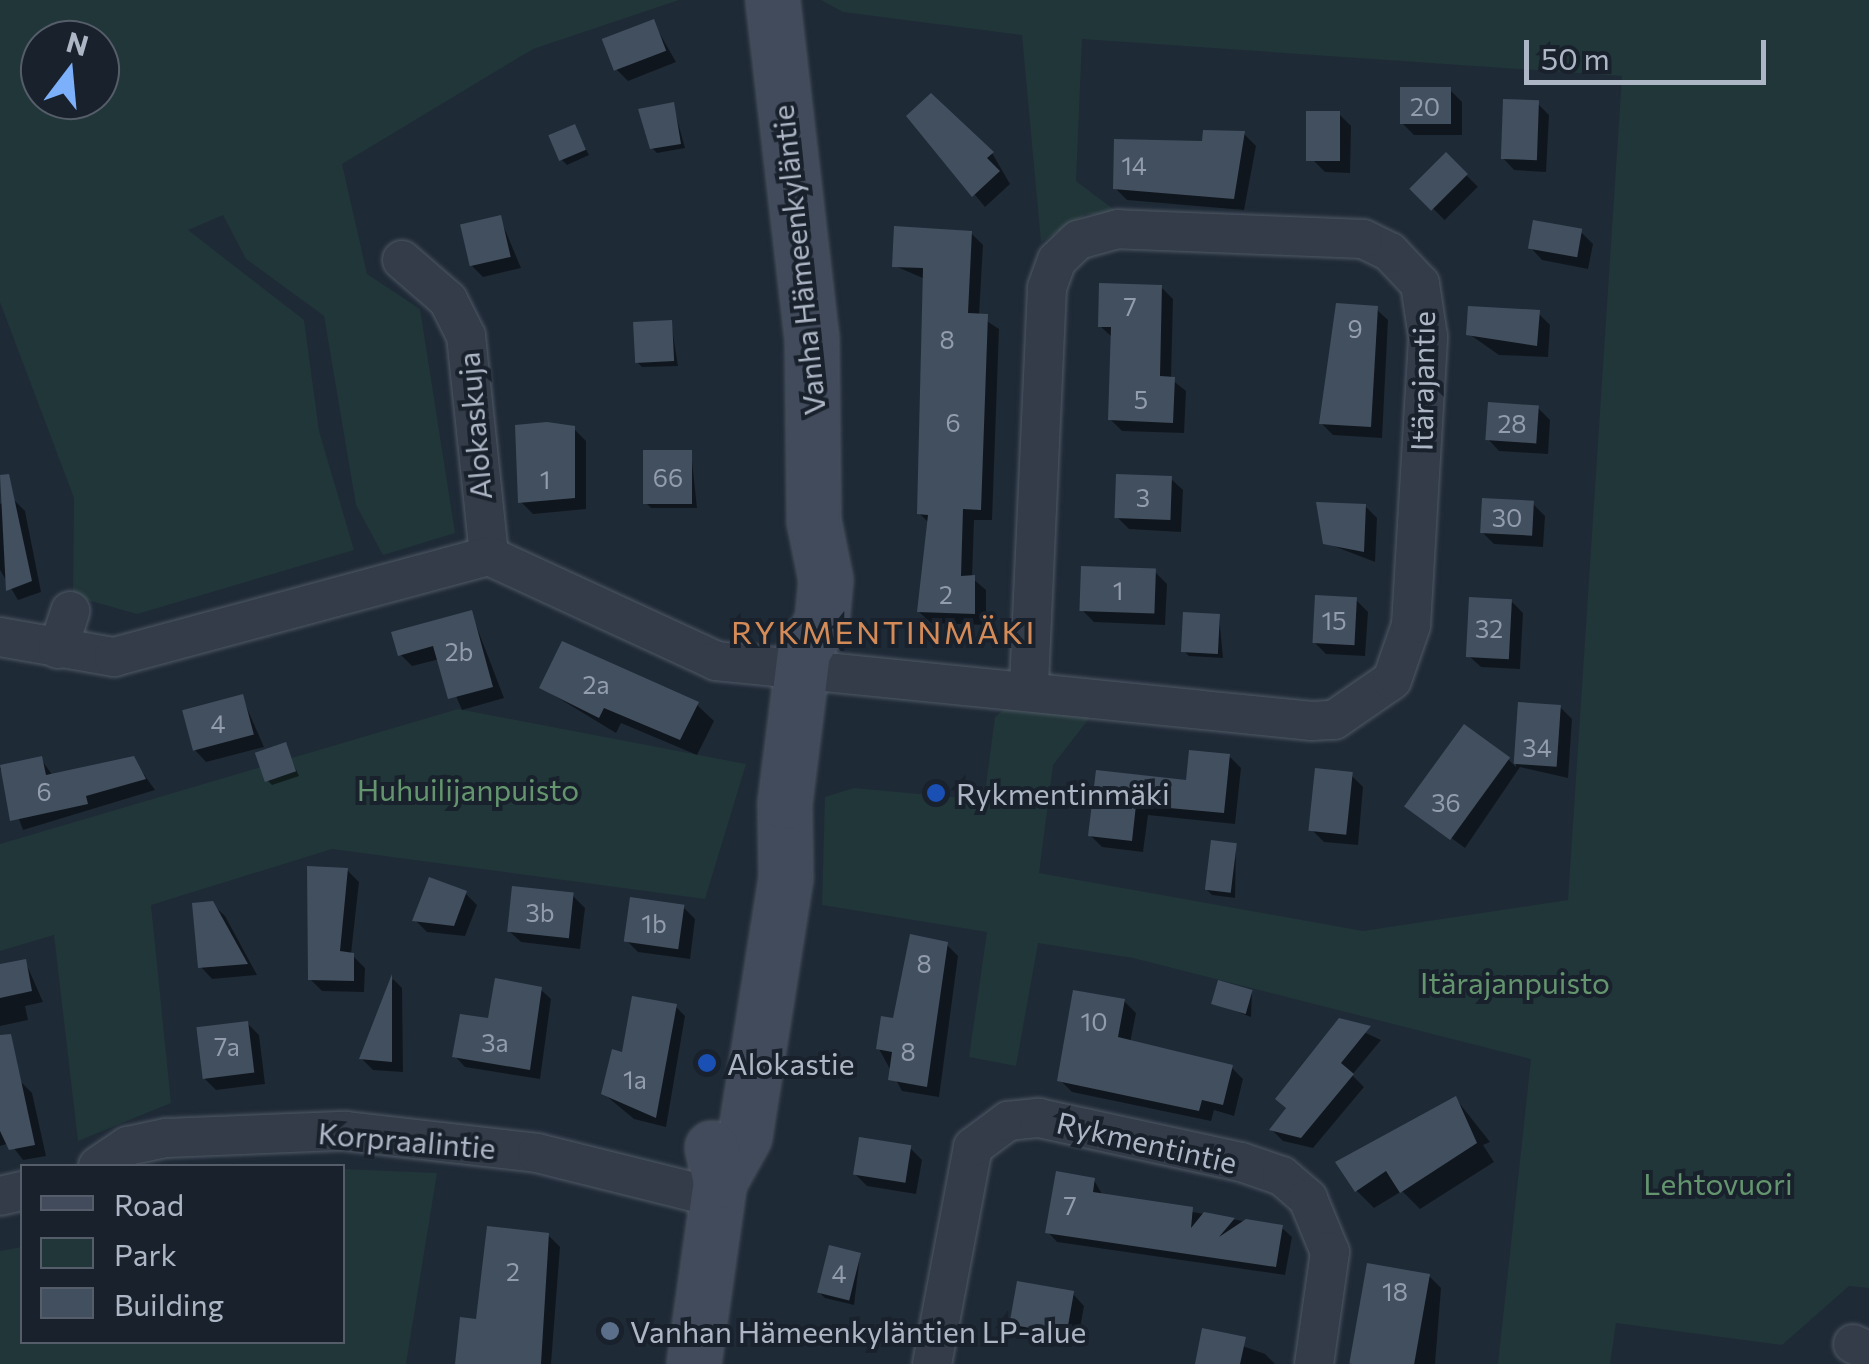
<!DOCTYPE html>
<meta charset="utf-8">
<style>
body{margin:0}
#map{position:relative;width:1869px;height:1364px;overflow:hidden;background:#1f2a37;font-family:Commissioner,sans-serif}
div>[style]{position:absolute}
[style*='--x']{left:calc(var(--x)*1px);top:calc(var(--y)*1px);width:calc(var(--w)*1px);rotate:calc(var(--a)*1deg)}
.green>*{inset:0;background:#213638}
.shadow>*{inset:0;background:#0007;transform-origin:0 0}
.building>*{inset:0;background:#424f5f;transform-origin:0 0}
.roads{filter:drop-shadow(0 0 2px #505966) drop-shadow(0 0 2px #505966)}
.street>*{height:38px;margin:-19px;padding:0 19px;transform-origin:19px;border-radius:19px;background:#333c48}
.secondary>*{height:52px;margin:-26px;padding:0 26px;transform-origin:26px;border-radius:26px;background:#414b5b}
.dots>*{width:28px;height:28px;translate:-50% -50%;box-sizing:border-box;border:5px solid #18212c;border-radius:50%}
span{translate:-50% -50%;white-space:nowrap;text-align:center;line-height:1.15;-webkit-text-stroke:8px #18212c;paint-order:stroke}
.number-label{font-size:25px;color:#929cac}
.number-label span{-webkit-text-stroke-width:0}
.street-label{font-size:30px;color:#adb6c5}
.park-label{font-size:30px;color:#64956e}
.poi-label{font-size:30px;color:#adb6c5}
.left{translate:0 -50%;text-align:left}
.neighbourhood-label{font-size:32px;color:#d58b57;letter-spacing:2.5px}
.legend{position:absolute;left:20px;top:1164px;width:325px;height:180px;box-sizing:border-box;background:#18212c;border:2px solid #545d69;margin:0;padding:12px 18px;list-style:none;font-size:30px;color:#adb6c5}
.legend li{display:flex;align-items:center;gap:20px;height:50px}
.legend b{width:50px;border:2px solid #545d69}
.north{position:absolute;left:20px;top:20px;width:100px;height:100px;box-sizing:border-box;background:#18212c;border:2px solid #545d69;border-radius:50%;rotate:16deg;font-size:28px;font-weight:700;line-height:40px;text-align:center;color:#adb6c5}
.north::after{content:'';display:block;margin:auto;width:35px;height:45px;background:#7cb0fa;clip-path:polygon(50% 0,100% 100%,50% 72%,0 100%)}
.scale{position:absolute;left:1524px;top:40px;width:242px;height:45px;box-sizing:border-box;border:5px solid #adb6c5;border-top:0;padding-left:12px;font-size:30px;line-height:35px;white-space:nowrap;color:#adb6c5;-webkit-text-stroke:8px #18212c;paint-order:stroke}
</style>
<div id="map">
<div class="green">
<div style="clip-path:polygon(evenodd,0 0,679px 0,533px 49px,342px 164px,367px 274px,420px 309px,455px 533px,383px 555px,356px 505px,324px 316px,246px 259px,223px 215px,188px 230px,304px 320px,319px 431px,354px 550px,137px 614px,73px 596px,74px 498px,0 302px,0 0,40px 40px,100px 40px,100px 100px,40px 100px,40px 40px)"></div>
<div style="clip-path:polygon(821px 0,1869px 0,1869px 1288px,1849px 1286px,1782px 1345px,1616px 1323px,1610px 1364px,1498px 1364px,1531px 1059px,1133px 958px,1038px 943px,1016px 1066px,969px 1057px,987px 932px,822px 905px,825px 797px,854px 788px,984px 800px,995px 717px,1012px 703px,1094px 712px,1053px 765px,1039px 873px,1363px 931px,1568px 900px,1622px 76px,1082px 39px,1076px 181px,1121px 215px,1086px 214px,1041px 242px,1022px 35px,843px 12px)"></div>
<div style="clip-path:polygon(458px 709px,746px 764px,705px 899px,332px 849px,151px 905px,171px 1103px,78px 1141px,54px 935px,0 951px,0 844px)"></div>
<div style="clip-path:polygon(343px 1169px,437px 1173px,406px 1364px,0 1364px,0 1251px,22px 1247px,22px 1342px,342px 1342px)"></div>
</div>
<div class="shadow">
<div style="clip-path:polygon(653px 22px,676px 62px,628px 81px,616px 69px)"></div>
<div style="clip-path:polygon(1450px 90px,1462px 102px,1462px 135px,1414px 135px,1402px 123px)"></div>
<div style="clip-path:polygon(1537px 103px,1549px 115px,1546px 172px,1514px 170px,1503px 158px)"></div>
<div style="clip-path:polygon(673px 105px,685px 148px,657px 153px,652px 148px)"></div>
<div style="clip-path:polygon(1339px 114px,1351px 126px,1350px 173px,1325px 172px,1313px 160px)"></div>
<div style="clip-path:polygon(910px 116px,992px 153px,1010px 184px,985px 207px)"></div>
<div style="clip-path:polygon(574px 127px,589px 155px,567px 165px,562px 160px)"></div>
<div style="clip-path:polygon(1244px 134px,1256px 146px,1244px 210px,1127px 200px,1115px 188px)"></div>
<div style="left:1446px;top:155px;width:45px;height:47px;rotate:45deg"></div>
<div style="clip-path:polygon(500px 218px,521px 268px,483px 277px,471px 265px)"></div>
<div style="clip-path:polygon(1581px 232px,1593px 244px,1588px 269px,1542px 260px,1531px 248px)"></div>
<div style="clip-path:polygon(971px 233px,983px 245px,979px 316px,999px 329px,992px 520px,974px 520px,972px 578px,986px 590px,986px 625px,931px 623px,919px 612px,930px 524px,919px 513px,925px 279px,895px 266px)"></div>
<div style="clip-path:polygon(1161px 287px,1173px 299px,1171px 379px,1186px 391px,1184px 433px,1122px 431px,1110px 419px,1113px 338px,1100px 326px)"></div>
<div style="clip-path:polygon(1376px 309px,1388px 320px,1382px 438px,1333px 435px,1322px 424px)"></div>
<div style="clip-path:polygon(1538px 313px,1550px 325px,1548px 357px,1499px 355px,1469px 334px)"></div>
<div style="clip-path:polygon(671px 322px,678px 366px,642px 367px,637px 362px)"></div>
<div style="clip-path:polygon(1538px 408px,1550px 420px,1548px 454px,1499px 451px,1488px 439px)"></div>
<div style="clip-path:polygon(574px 429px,586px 441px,586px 509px,533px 514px,521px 502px)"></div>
<div style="clip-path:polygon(691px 452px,697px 508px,651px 508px,646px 503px)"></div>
<div style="clip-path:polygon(1171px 479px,1183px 490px,1181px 532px,1129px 529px,1117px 517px)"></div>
<div style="clip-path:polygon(14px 500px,25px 511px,41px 592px,18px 600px,0 570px,0 504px)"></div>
<div style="clip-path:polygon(1533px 504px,1545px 516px,1543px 547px,1494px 544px,1482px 532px)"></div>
<div style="clip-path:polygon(1365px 506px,1377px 518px,1375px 562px,1326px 543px)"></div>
<div style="clip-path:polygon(1155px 572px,1167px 584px,1165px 625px,1094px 622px,1082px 610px)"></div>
<div style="clip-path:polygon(1356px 600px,1368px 612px,1365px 656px,1326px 654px,1314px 642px)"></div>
<div style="clip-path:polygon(1511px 601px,1523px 613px,1520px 669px,1481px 667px,1469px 656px)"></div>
<div style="clip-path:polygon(471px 612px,504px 698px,462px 710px,440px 659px,412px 666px,400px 654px)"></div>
<div style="clip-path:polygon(1219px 616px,1223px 658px,1189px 656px,1184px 651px)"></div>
<div style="clip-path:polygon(542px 688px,697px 705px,714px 721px,697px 755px,621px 723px,616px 733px)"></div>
<div style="clip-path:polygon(242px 697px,264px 747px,206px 762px,195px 750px)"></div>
<div style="clip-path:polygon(1520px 704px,1560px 707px,1572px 719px,1568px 778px,1520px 767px,1465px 848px,1410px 808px,1508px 759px,1516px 767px)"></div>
<div style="clip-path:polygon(285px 745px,299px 776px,272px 785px,267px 780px)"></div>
<div style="clip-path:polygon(1229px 756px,1241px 768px,1235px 824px,1148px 815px,1143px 852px,1102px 847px,1090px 835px,1098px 772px,1188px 783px)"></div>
<div style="clip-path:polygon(41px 759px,53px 776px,133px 759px,155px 790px,23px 830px,0 768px)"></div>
<div style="clip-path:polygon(1351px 775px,1363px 787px,1358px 845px,1324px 842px,1312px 830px)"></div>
<div style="clip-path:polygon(1236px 845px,1235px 898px,1212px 895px,1207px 890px)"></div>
<div style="clip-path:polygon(347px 870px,359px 882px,351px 954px,365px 968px,364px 992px,322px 991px,310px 979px)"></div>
<div style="clip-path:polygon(465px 893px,477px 905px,465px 936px,427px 932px,415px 920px)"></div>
<div style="clip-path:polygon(573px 896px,585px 908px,580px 949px,521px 942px,509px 931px)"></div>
<div style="clip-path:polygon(212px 904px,225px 916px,257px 975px,212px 979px,201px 967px)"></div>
<div style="clip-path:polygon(683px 907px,695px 919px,690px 959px,638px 952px,627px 941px)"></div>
<div style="clip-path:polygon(946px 944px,958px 956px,939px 1097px,902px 1091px,879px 1049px)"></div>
<div style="clip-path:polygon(25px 961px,43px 1002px,25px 1006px,28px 1020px,0 1026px,0 967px)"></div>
<div style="clip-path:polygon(393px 979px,402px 988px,403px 1072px,373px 1070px,362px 1059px)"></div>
<div style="clip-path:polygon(540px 989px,551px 999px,540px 1079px,465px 1067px,455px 1056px)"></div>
<div style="clip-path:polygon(1252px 992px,1251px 1017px,1215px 1003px)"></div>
<div style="clip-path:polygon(1124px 1001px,1136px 1013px,1130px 1043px,1232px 1068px,1243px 1079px,1234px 1116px,1214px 1110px,1211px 1121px,1072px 1092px,1060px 1080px)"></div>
<div style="clip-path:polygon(675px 1006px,685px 1016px,666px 1127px,634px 1119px,604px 1094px,624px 1055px)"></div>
<div style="clip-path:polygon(1340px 1021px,1381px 1040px,1352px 1075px,1364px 1087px,1313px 1148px,1283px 1141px,1272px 1130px)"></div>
<div style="clip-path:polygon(247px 1023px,259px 1035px,265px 1084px,216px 1090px,204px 1078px)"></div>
<div style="clip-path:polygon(20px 1081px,32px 1093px,46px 1156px,23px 1160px,10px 1143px,0 1146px,0 1085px)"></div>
<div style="clip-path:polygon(1456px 1099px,1490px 1142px,1483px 1145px,1494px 1162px,1420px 1209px,1402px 1191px,1374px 1208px,1356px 1190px)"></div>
<div style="clip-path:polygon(910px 1148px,922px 1160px,916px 1194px,867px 1186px,855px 1174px)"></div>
<div style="clip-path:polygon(1094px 1180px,1103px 1196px,1282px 1228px,1292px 1237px,1285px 1275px,1057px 1242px,1048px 1232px)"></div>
<div style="clip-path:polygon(548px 1235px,560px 1247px,551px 1364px,457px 1364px,479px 1322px)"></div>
<div style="clip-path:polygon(860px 1255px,854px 1305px,825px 1298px,820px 1293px)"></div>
<div style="clip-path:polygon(1429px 1276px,1441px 1288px,1435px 1364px,1352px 1364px)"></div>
<div style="clip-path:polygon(1073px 1294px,1084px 1306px,1077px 1345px,1023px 1335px,1011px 1323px)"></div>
<div style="clip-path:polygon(1204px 1332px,1265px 1354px,1275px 1364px,1204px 1364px)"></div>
</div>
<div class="building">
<div style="left:654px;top:19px;width:34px;height:56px;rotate:69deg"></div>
<div style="left:1400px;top:87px;width:51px;height:37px"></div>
<div style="clip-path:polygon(931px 93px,994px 152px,987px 158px,1000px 171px,972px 197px,906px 116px)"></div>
<div style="left:1503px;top:99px;width:36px;height:60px;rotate:2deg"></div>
<div style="clip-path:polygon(674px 102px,681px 144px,650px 149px,638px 109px)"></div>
<div style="left:1306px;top:111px;width:34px;height:50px"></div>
<div style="left:575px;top:124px;width:28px;height:29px;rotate:67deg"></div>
<div style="clip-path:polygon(1203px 130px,1245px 131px,1234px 199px,1113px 189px,1114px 139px,1202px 141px)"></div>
<div style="left:1446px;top:152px;width:31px;height:52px;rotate:45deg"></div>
<div style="left:501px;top:215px;width:43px;height:42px;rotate:77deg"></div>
<div style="left:1533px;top:220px;width:50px;height:29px;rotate:10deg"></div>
<div style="clip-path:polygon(894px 226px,972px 231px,968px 313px,988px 314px,981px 510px,963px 509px,961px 576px,975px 575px,975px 614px,917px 612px,928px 515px,917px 514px,923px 268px,892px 267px)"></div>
<div style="clip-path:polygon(1099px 283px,1162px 285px,1160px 376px,1175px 377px,1173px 423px,1108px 420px,1111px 327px,1098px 327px)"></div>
<div style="clip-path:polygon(1336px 303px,1378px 306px,1371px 427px,1319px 424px)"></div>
<div style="clip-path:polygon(1468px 306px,1540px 310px,1537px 346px,1466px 335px)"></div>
<div style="left:672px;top:320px;width:41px;height:39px;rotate:87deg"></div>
<div style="left:1488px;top:402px;width:51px;height:38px;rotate:4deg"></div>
<div style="clip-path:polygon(547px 422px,575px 426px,575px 498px,518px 503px,515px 425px)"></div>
<div style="left:643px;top:450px;width:49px;height:54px"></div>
<div style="clip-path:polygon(9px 474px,32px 581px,6px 591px,0 475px)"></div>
<div style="left:1116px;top:474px;width:56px;height:44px;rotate:2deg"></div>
<div style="left:1482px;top:498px;width:52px;height:35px;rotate:3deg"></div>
<div style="clip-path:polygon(1316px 502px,1366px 504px,1364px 552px,1323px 544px)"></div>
<div style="left:1081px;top:566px;width:75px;height:45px;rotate:2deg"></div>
<div style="left:1315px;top:595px;width:42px;height:48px;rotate:3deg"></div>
<div style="left:1469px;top:597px;width:43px;height:60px;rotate:3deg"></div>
<div style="clip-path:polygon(472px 610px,493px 687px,448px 699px,433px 646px,398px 656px,391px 632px)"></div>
<div style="left:1183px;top:612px;width:37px;height:40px;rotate:3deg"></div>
<div style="clip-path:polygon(562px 641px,699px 702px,680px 740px,604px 708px,599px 718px,539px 688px)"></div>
<div style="left:243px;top:694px;width:42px;height:63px;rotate:75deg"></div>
<div style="left:1518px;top:702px;width:43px;height:62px;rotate:4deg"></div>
<div style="left:1464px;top:724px;width:57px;height:102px;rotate:36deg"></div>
<div style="left:286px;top:742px;width:31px;height:33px;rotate:71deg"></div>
<div style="clip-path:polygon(1189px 750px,1230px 754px,1224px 813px,1136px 805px,1132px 841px,1088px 836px,1096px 770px,1186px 780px)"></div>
<div style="clip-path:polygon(42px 756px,46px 775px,134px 756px,146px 779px,86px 796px,88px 804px,10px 821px,0 765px)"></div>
<div style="left:1315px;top:768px;width:38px;height:63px;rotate:6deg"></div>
<div style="left:1211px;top:840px;width:26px;height:50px;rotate:7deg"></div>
<div style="clip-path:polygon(307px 866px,348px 868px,340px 951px,354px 953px,354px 981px,308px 980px)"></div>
<div style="clip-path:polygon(429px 877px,467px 891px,454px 926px,412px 921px)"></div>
<div style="left:512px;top:886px;width:62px;height:46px;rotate:6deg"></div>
<div style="left:630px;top:897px;width:55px;height:45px;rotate:8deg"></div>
<div style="clip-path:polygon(213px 901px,248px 964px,198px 968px,192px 903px)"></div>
<div style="clip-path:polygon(910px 934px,948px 942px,927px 1087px,888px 1080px,892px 1052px,876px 1049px,881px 1016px,893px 1018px)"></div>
<div style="clip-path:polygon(26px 959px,32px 991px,0 998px,0 964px)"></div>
<div style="clip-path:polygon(392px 974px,392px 1062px,359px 1059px)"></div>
<div style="clip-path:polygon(495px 978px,542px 987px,530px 1070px,452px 1057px,460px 1014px,488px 1018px)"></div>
<div style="left:1218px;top:980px;width:36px;height:25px;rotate:16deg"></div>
<div style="clip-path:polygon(1073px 990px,1125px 999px,1118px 1037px,1233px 1065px,1223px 1105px,1202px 1100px,1199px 1111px,1057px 1081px)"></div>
<div style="clip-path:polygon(632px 996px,677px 1004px,656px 1118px,601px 1094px,612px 1049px,622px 1052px)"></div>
<div style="clip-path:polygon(1339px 1018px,1371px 1026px,1341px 1063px,1354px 1074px,1301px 1138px,1269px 1130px,1286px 1108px,1275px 1099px)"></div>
<div style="left:248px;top:1021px;width:52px;height:52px;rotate:83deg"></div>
<div style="clip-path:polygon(11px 1034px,35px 1145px,9px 1150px,0 1131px,0 1035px)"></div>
<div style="clip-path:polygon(1456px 1096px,1477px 1143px,1400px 1193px,1386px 1171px,1355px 1192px,1335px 1162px)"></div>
<div style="left:859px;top:1137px;width:53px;height:38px;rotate:9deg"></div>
<div style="clip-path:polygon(1056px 1171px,1095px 1178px,1093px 1192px,1193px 1207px,1191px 1228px,1204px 1212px,1235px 1218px,1219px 1237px,1246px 1219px,1283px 1225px,1276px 1267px,1045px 1233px)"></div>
<div style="clip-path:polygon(487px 1226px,549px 1233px,541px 1364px,455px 1364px,460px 1317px,476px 1319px)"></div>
<div style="left:829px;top:1245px;width:33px;height:49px;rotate:14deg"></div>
<div style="left:1367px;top:1263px;width:64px;height:102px;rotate:10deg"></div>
<div style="left:1017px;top:1281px;width:58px;height:44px;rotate:10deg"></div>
<div style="clip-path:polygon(1202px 1328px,1246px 1337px,1240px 1364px,1195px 1364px)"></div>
</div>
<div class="roads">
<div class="street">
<div style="--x:402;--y:260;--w:61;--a:41"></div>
<div style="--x:448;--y:300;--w:40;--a:63.4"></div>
<div style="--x:466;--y:336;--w:221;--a:84"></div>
<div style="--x:0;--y:637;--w:116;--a:10"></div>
<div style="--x:114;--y:657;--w:388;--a:-15.1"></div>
<div style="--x:489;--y:556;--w:250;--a:24.8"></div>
<div style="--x:716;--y:661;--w:599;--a:5.75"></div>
<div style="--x:1312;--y:721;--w:22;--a:-3"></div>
<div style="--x:1334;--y:720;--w:70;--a:-34.6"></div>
<div style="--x:1392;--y:680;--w:58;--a:-70.9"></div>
<div style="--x:1411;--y:625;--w:289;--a:-86.6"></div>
<div style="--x:1428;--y:337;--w:54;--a:-98.6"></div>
<div style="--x:1420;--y:284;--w:44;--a:-133.2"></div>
<div style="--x:1390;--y:252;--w:30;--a:-154"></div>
<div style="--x:1363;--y:239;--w:245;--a:-177.7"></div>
<div style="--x:1118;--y:229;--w:41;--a:164.6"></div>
<div style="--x:1078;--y:240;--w:29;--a:136"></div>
<div style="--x:1057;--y:260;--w:30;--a:110"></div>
<div style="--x:1047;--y:288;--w:403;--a:92.6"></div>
<div style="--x:58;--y:649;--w:40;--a:-72"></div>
<div style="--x:98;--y:1166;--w:36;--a:-34"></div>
<div style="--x:128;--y:1146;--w:40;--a:-12"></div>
<div style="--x:167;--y:1138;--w:178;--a:-2.3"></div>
<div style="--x:345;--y:1131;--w:193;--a:6.5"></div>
<div style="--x:537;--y:1153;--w:187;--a:14"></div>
<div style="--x:0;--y:1196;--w:23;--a:-13"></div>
<div style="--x:1853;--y:1344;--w:17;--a:24"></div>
<div style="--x:932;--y:1364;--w:221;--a:-79.3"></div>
<div style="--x:973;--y:1147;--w:44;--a:-36.6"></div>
<div style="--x:1008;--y:1121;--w:31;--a:-6"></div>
<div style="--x:1039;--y:1118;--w:207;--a:12.3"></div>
<div style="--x:1241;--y:1162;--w:43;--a:18.9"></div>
<div style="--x:1282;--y:1176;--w:35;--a:41"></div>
<div style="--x:1308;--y:1199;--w:57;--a:67.5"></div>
<div style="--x:1330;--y:1252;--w:113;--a:98.1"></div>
</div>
<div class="secondary">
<div style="--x:720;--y:1182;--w:51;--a:-60.9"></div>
<div style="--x:745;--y:1137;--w:262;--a:-81"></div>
<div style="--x:786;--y:878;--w:75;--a:-90.8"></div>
<div style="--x:785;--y:803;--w:152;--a:-82.8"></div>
<div style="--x:804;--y:652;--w:35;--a:-59"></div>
<div style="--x:822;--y:622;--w:42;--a:-84.6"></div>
<div style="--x:826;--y:580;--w:60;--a:-101.5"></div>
<div style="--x:814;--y:521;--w:182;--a:-90.6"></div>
<div style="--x:812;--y:339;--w:341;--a:-96.6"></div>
<div style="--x:694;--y:1364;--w:184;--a:-81.9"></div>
<div style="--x:720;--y:1182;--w:35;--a:-103"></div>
</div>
</div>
<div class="dots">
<div style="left:936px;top:793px;background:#1a4fb4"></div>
<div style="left:707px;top:1063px;background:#1a4fb4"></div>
<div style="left:610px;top:1331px;background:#5c6f8a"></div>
</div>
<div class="number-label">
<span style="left:1425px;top:106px">20</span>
<span style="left:1134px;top:165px">14</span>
<span style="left:1130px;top:306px">7</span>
<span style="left:1355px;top:328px">9</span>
<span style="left:947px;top:339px">8</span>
<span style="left:1141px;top:399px">5</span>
<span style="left:953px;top:422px">6</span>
<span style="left:1512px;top:423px">28</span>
<span style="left:668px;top:477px">66</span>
<span style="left:545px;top:479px">1</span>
<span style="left:1143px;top:497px">3</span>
<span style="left:1507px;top:517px">30</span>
<span style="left:1118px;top:590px">1</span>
<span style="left:946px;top:594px">2</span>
<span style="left:1334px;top:620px">15</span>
<span style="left:1489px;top:628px">32</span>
<span style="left:459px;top:651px">2b</span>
<span style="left:596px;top:684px">2a</span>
<span style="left:218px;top:723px">4</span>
<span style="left:1537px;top:747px">34</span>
<span style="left:44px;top:791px">6</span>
<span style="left:1446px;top:802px">36</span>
<span style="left:540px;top:912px">3b</span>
<span style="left:654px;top:923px">1b</span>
<span style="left:924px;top:963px">8</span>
<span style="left:1094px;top:1021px">10</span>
<span style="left:495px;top:1042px">3a</span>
<span style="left:227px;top:1046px">7a</span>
<span style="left:908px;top:1051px">8</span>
<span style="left:635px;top:1079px">1a</span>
<span style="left:1070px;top:1205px">7</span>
<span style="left:513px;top:1271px">2</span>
<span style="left:839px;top:1273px">4</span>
<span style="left:1395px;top:1291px">18</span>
</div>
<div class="street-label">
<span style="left:798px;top:260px;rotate:-96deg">Vanha Hämeenkyläntie</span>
<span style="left:1422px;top:381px;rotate:-89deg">Itärajantie</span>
<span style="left:474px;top:426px;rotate:-95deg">Alokaskuja</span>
<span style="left:407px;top:1140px;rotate:5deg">Korpraalintie</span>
<span style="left:1147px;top:1142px;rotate:13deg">Rykmentintie</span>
</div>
<div class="park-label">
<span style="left:468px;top:789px">Huhuilijanpuisto</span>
<span style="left:1515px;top:982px">Itärajanpuisto</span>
<span style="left:1718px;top:1183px">Lehtovuori</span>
</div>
<div class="poi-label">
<span class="left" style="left:956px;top:793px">Rykmentinmäki</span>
<span class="left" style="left:727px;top:1063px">Alokastie</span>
<span class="left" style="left:630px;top:1331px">Vanhan Hämeenkyläntien LP-alue</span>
</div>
<div class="neighbourhood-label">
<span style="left:884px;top:631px">RYKMENTINMÄKI</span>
</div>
<ul class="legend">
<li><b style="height:12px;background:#414b5b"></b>Road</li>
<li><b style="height:28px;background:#213638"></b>Park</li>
<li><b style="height:28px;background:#424f5f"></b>Building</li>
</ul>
<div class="north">N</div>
<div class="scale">50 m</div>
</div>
